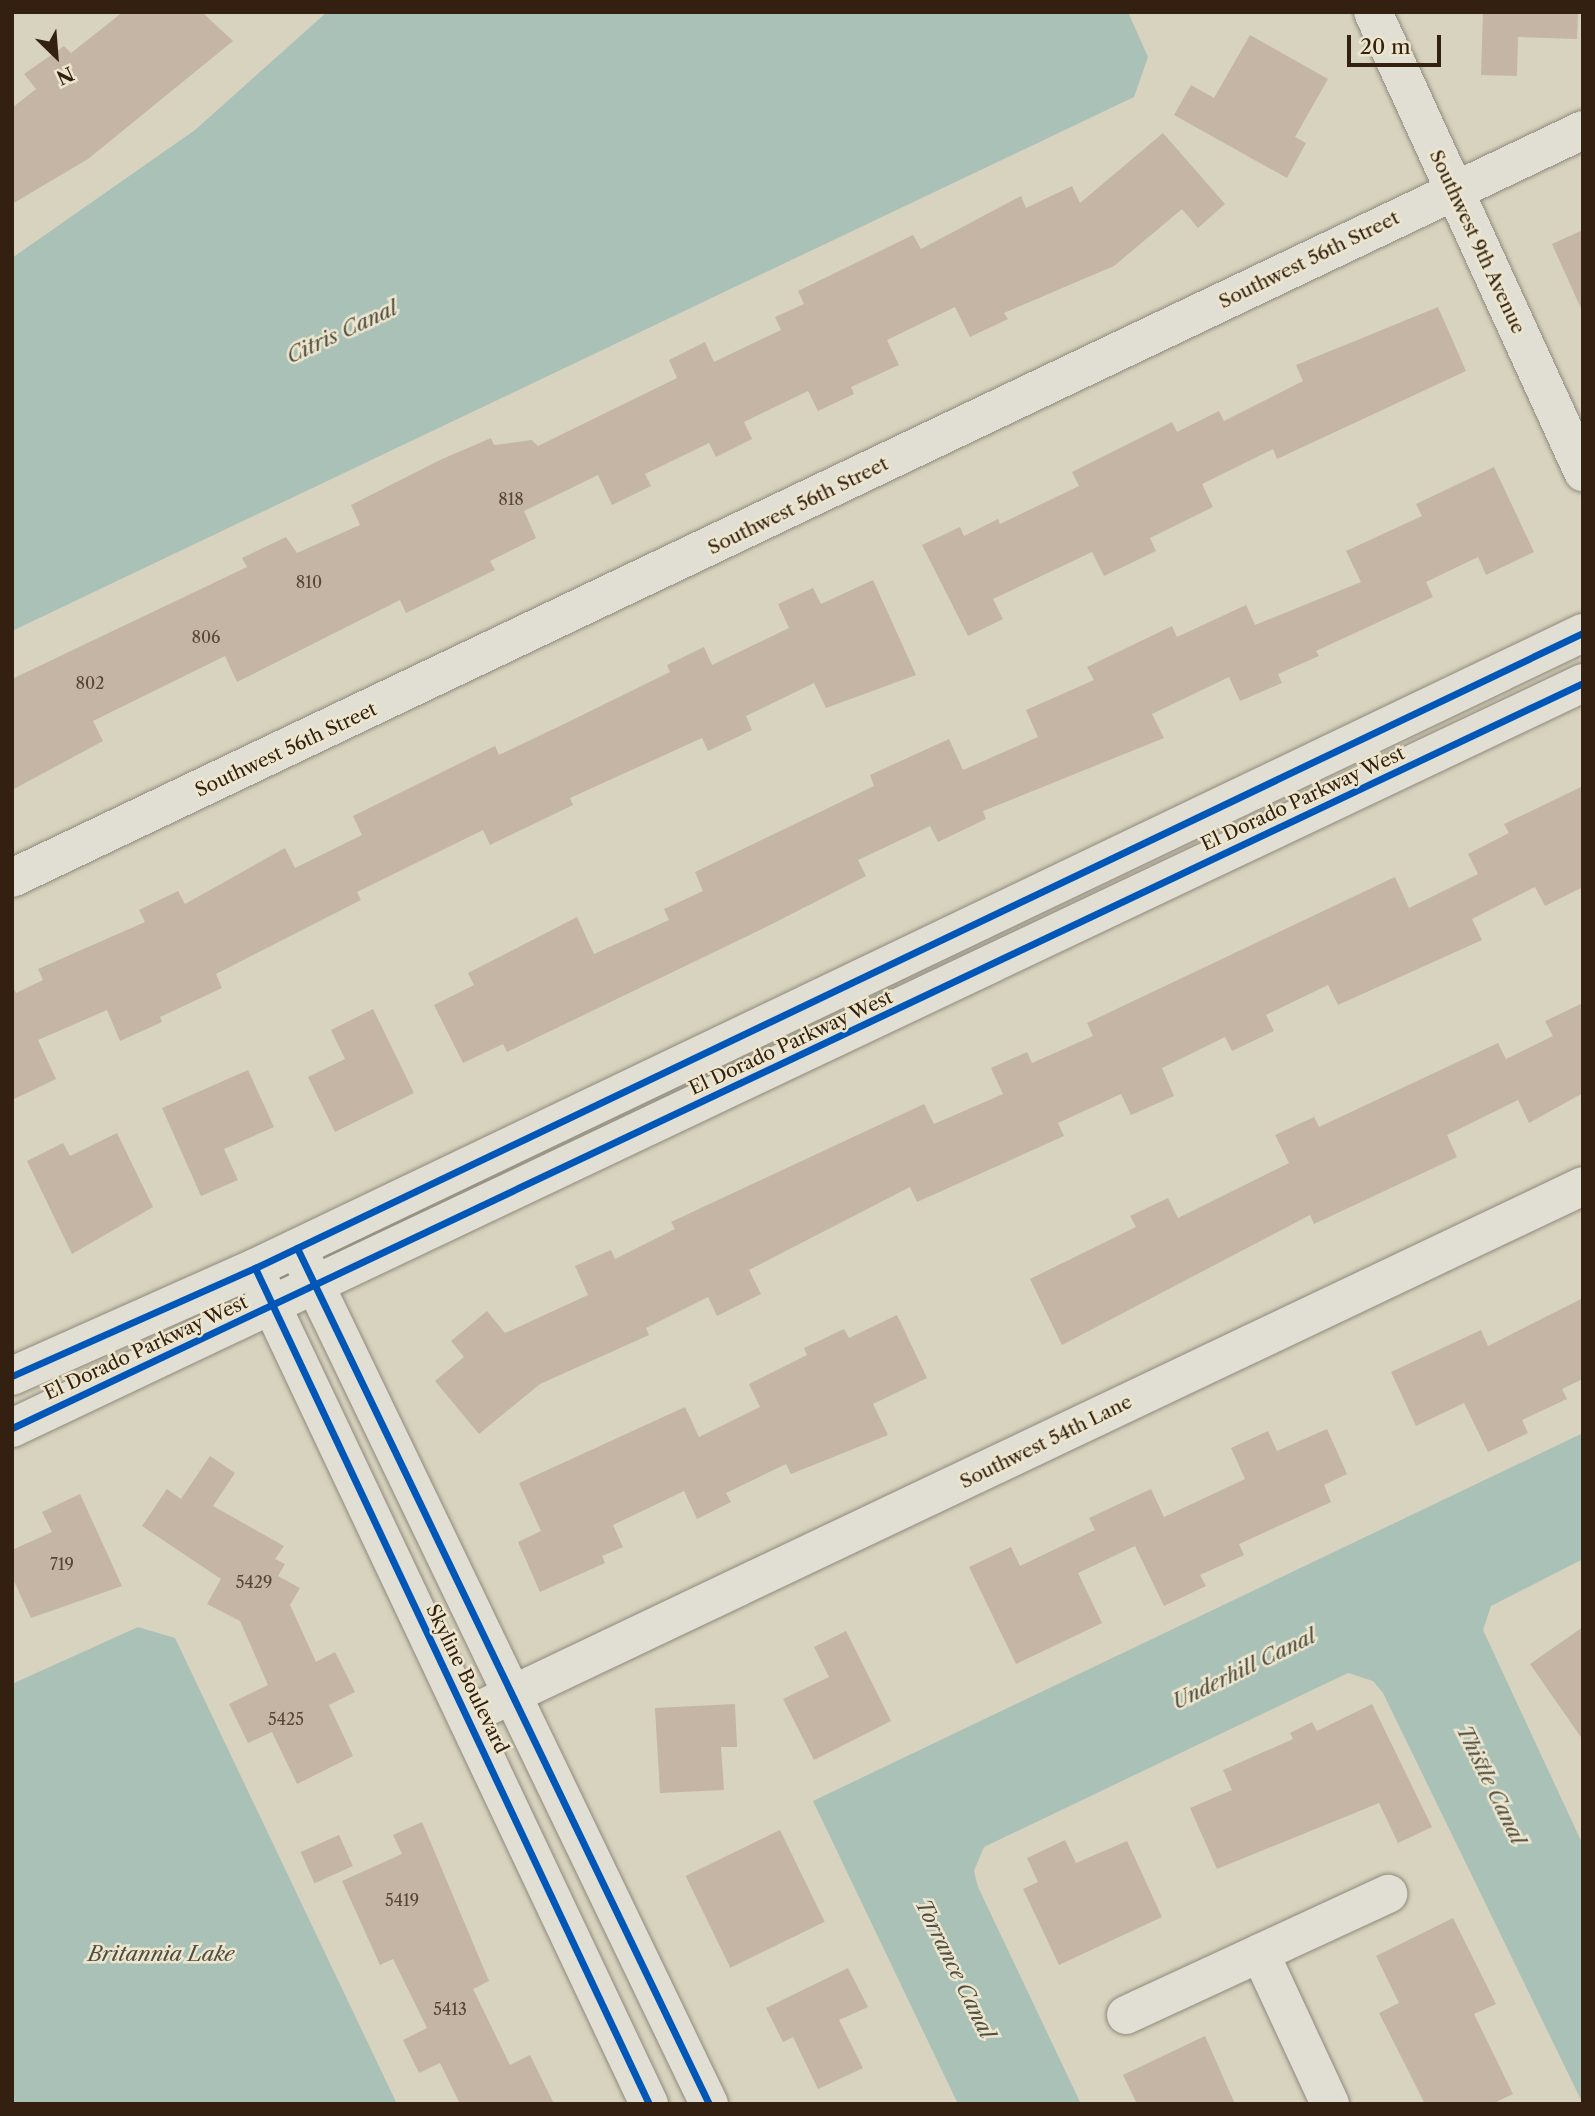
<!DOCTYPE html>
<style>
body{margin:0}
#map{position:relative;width:1595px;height:2116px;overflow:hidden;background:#d8d3be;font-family:"Libre Caslon Text",serif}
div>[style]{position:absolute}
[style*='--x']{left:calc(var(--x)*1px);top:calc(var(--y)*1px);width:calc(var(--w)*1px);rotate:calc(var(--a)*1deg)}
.water>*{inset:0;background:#aac1b7}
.building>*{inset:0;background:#c4b5a4;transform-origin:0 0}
.roads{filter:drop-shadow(0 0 2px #8f897c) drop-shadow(0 0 2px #8f897c)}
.minor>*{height:38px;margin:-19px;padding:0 19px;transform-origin:19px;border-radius:19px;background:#e1ded4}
.cycleway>*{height:7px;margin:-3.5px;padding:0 3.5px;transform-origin:3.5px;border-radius:3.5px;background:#0057b8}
span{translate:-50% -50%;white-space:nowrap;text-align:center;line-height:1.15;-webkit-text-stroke:5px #ede6ce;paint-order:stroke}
.number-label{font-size:16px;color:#584535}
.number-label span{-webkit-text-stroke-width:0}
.street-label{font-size:19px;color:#342010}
.water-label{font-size:21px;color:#514e41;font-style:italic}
.frame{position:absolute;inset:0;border:14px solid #342010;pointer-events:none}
.north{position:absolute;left:21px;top:21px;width:70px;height:70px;-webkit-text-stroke:5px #ede6ce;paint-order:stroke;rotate:155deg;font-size:19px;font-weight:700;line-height:28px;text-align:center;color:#342010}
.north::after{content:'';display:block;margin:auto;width:24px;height:32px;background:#342010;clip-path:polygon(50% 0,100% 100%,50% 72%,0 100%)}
.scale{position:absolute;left:1347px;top:35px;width:94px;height:32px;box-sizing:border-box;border:4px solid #342010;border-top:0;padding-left:9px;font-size:21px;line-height:24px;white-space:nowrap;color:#342010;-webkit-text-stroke:5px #ede6ce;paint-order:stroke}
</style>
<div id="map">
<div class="water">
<div style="clip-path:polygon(327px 12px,1128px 12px,1148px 57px,1134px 97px,12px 631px,12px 258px,195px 130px)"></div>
<div style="clip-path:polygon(1583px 1433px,1583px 1559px,1491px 1606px,1483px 1630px,1583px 1845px,1583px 2104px,1383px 1693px,1373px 1681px,1348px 1673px,984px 1847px,974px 1871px,978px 1887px,1081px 2104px,958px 2104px,813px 1801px)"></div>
<div style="clip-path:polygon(138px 1627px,175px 1638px,397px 2104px,12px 2104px,12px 1684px)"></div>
</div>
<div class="building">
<div style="clip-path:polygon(123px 12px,202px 12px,233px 41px,88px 159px,12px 204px,12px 108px,36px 89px,24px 74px,64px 46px,71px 53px)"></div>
<div style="clip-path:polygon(1483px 12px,1578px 12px,1577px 39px,1518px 37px,1517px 76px,1481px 75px)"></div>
<div style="clip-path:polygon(1250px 35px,1328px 79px,1295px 137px,1306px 143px,1287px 178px,1174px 115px,1191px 85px,1214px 98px)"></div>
<div style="clip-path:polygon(1163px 133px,1225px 204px,1198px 228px,1182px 209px,1114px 266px,1004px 313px,1008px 319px,970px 337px,955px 307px,887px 340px,899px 365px,851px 387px,854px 394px,818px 411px,808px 391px,744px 422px,752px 439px,716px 457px,709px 443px,645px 474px,651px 486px,612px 505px,598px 475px,524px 511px,536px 538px,490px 561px,495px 570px,406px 613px,400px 600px,237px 682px,225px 656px,93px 721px,103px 741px,12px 790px,12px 679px,247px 567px,242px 558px,286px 537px,297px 553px,360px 525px,351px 505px,440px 460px,491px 438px,494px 445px,532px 440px,538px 446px,677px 378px,669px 360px,705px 342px,714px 362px,781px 330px,775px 317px,804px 304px,798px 291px,913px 235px,921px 249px,1021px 196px,1026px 208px,1072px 186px,1080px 203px)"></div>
<div style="clip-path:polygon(1583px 230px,1583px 313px,1552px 244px)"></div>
<div style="clip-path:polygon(1438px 307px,1466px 371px,1277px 459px,1273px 449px,1202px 484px,1213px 507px,1150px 538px,1156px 551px,1104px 576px,1092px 552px,993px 599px,1003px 619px,968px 636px,922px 545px,960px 527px,964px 536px,998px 519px,1000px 524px,1079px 486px,1072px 472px,1172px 422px,1177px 432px,1219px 411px,1224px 421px,1303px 381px,1296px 365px)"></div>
<div style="clip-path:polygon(1494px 467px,1534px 552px,1486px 575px,1478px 557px,1426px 582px,1433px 597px,1316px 651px,1319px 656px,1278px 674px,1282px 683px,1240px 701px,1229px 677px,1152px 714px,1164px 738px,983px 811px,986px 819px,938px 842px,930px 826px,858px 860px,866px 876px,770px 925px,507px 1052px,503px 1044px,463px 1063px,434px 1005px,474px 985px,468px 973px,577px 917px,594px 954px,669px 920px,664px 909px,703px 891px,695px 872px,874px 786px,870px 775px,949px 739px,963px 770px,1038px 737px,1026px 710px,1094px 680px,1087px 667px,1172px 626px,1177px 637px,1246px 605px,1255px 625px,1361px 582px,1346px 551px,1422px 516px,1416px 504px)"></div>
<div style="clip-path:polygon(873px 580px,916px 675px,826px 708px,814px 683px,746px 716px,752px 730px,708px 751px,702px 738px,570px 798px,573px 805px,490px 845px,483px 830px,357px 892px,361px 900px,216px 974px,222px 988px,160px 1017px,162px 1022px,120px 1041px,107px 1010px,38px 1040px,56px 1079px,12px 1100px,12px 985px,16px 993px,43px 980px,38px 969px,145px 922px,139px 910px,178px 891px,185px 904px,285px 848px,295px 868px,362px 835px,353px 816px,495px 746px,499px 755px,564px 724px,670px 672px,667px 665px,704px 647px,712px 665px,789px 628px,778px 604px,813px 588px,821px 604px)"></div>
<div style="clip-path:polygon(1583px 786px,1583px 887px,1545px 906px,1535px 887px,1472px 919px,1482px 940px,1338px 1005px,1328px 985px,1266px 1015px,1274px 1031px,1232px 1051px,1225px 1037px,1162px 1068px,1174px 1096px,1131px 1115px,1121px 1094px,1058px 1123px,1064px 1136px,917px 1202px,910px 1187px,749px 1270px,761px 1294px,717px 1316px,708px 1297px,646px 1328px,649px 1335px,540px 1384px,479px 1434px,435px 1381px,464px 1357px,451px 1341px,487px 1311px,505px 1333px,588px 1295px,575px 1266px,611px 1250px,615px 1259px,675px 1229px,671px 1222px,924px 1104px,934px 1124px,1003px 1094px,991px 1068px,1027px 1052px,1032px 1063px,1093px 1036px,1087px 1023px,1395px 877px,1409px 908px,1478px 874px,1468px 854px,1509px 833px,1504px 824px)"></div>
<div style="clip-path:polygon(1583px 1003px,1583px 1093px,1529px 1123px,1518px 1100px,1447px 1135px,1457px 1157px,1314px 1224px,1310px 1215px,1062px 1345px,1030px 1279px,1136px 1227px,1130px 1216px,1168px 1198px,1178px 1218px,1289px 1163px,1275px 1135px,1314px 1117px,1319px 1127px,1498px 1043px,1506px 1059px,1553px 1036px,1545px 1021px)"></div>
<div style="clip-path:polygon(373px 1009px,414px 1093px,335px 1132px,308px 1077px,345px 1059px,331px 1030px)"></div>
<div style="clip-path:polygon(248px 1070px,274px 1127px,224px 1149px,238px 1180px,201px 1196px,162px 1108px)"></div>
<div style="clip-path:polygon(117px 1133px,153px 1207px,72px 1254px,27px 1161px,63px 1143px,70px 1156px)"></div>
<div style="clip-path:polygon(1583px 1298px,1583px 1379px,1562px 1389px,1567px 1399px,1522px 1420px,1528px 1433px,1488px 1452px,1464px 1403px,1416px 1426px,1391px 1372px,1481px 1330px,1488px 1346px)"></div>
<div style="clip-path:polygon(897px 1315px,927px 1378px,873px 1404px,888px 1435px,791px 1474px,786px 1464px,726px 1493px,731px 1502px,697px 1519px,684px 1491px,613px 1525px,623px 1547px,602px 1556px,605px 1563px,540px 1592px,518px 1542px,541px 1531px,519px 1483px,685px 1407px,699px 1437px,760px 1407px,749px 1384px,807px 1355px,804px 1348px,844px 1329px,849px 1338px)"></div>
<div style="clip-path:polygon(1327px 1429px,1347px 1474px,1324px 1485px,1331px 1502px,1239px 1544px,1244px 1555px,1200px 1575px,1206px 1586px,1164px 1606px,1135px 1546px,1078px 1573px,1102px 1623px,1016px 1664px,969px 1567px,1011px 1547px,1020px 1566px,1095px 1530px,1089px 1518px,1151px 1489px,1164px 1517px,1245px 1479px,1231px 1448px,1268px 1431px,1277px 1451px)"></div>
<div style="clip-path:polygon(210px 1456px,235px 1473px,213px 1506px,284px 1546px,275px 1559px,285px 1564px,278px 1576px,300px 1588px,290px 1605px,316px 1662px,335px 1652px,355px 1692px,329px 1705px,353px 1756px,297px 1784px,272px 1732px,248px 1743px,229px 1704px,268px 1685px,240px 1621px,207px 1604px,221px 1579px,142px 1526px,167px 1489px,181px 1499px)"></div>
<div style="clip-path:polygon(80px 1494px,122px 1586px,31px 1618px,12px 1577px,12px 1550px,52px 1532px,42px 1512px)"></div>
<div style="clip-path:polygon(1583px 1627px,1583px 1740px,1530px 1664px)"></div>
<div style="clip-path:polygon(846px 1631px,891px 1721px,814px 1760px,783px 1699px,829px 1677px,814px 1647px)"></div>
<div style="clip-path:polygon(735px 1704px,737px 1747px,721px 1747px,724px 1790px,660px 1793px,655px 1708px)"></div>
<div style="clip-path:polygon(1372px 1704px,1432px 1827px,1398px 1843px,1379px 1803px,1217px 1869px,1190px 1808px,1232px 1790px,1223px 1770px,1293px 1739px,1290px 1733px,1312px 1722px,1317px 1731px)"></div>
<div style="clip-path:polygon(422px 1822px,489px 1981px,473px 1989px,510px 2065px,530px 2055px,554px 2104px,460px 2104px,440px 2063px,419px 2073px,403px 2040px,427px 2028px,393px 1959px,380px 1965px,342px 1881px,402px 1854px,393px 1835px)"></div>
<div style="left:780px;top:1830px;width:102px;height:105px;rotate:64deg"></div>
<div style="left:339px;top:1835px;width:34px;height:42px;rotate:66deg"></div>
<div style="clip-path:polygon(1065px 1840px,1076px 1863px,1127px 1841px,1162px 1917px,1059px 1965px,1023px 1889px,1038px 1882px,1027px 1858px)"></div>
<div style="clip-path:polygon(1453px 1918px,1496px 2004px,1474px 2014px,1513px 2094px,1492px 2104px,1425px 2104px,1379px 2013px,1399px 2003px,1376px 1956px)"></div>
<div style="clip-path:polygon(848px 1968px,868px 2007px,839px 2020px,863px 2068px,818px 2089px,793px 2037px,783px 2042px,766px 2008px)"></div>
<div style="clip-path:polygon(1205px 2036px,1235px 2104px,1137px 2104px,1123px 2075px)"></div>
</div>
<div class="roads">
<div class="minor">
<div style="--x:1373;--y:12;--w:506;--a:65.46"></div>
<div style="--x:12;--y:878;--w:1740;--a:-25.46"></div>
<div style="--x:305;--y:1264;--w:932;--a:64.31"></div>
<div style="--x:261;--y:1283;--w:908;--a:64.7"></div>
<div style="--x:12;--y:1376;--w:266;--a:-24"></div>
<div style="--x:255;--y:1268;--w:1472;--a:-25.56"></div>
<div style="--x:12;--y:1428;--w:1739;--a:-25.37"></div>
<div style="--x:467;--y:1716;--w:1235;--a:-25.4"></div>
<div style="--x:1260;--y:1953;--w:166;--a:65.1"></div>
<div style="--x:1126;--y:2015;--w:289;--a:-24.8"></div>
</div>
</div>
<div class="cycleway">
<div style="--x:297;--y:1248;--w:950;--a:64.3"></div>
<div style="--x:255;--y:1268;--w:924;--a:64.77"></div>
<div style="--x:12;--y:1376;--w:266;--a:-24"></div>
<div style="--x:255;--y:1268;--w:1472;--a:-25.56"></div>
<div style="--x:12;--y:1428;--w:1739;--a:-25.37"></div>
</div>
<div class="number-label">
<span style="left:511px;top:499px">818</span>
<span style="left:309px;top:582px">810</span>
<span style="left:206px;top:637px">806</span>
<span style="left:90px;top:683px">802</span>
<span style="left:62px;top:1564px">719</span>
<span style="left:254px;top:1582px">5429</span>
<span style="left:286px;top:1719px">5425</span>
<span style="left:402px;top:1900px">5419</span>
<span style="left:450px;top:2009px">5413</span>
</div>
<div class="street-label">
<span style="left:1477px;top:242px;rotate:65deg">Southwest 9th Avenue</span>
<span style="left:1309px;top:260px;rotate:-26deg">Southwest 56th Street</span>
<span style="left:798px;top:506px;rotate:-26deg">Southwest 56th Street</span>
<span style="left:286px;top:750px;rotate:-25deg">Southwest 56th Street</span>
<span style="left:1303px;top:799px;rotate:-25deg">El Dorado Parkway West</span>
<span style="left:791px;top:1043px;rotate:-25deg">El Dorado Parkway West</span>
<span style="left:146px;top:1348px;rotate:-25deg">El Dorado Parkway West</span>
<span style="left:1046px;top:1442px;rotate:-26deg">Southwest 54th Lane</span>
<span style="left:467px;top:1679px;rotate:64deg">Skyline Boulevard</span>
</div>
<div class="water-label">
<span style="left:342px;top:332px;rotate:-25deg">Citris Canal</span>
<span style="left:1244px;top:1669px;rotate:-26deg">Underhill Canal</span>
<span style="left:1491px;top:1785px;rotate:64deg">Thistle Canal</span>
<span style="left:161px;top:1954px">Britannia Lake</span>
<span style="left:955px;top:1969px;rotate:64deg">Torrance Canal</span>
</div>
<div class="frame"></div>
<div class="north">N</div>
<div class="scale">20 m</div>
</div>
